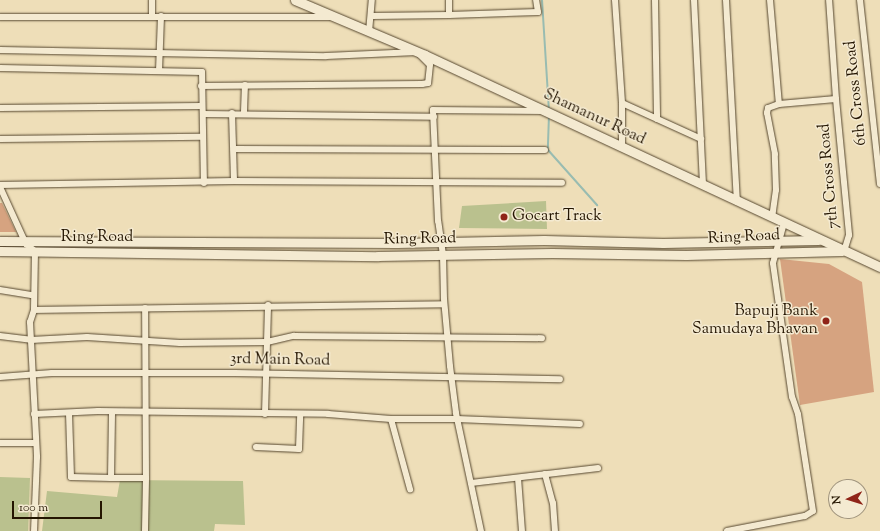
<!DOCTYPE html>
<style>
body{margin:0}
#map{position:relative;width:880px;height:531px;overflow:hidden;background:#eedeb8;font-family:"Sorts Mill Goudy",serif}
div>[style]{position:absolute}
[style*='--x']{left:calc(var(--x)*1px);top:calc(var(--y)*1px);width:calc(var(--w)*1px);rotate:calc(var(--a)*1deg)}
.green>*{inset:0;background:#bac18e;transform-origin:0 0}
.stream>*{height:2px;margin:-1px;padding:0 1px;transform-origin:1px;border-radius:1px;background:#99bcb1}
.building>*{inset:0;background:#d6a380}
.roads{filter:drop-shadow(0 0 1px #56472f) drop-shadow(0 0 1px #56472f)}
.street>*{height:6px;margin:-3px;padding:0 3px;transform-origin:3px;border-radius:3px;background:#f4ead1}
.secondary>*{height:9px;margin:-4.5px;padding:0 4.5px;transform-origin:4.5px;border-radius:4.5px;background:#f4ead1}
.dots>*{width:11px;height:11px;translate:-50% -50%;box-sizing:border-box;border:2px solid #f4ead1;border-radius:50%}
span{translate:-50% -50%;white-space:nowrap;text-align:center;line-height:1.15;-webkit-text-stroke:3px #f4ead1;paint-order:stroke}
.street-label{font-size:16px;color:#241501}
.poi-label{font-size:16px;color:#241501}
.left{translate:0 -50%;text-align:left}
.right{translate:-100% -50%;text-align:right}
.north{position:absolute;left:828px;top:479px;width:40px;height:40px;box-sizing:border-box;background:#f4ead1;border:1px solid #a1957e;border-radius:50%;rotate:266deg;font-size:11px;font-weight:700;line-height:16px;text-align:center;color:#241501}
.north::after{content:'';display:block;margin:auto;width:14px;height:18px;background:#8f2418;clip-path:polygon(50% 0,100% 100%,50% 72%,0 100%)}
.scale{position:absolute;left:12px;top:501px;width:90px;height:18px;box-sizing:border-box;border:2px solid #241501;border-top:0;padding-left:5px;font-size:12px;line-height:14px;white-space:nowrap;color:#241501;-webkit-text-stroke:3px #f4ead1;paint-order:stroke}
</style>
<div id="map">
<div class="green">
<div style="clip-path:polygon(546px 201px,547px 229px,459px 228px,462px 206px)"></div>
<div style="left:0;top:477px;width:30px;height:54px;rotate:2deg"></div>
<div style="clip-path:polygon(120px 480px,243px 481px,245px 525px,215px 524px,214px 531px,42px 531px,47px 491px,117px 497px)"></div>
</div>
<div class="stream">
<div style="--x:542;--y:0;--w:110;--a:86.4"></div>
<div style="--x:549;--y:115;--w:35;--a:92"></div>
<div style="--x:548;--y:150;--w:74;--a:48.3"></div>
</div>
<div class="building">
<div style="clip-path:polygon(0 203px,2px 203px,16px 232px,0 232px)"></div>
<div style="clip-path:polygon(780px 259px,829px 264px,862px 282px,874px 392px,800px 405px)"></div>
</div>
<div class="roads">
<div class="street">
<div style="--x:152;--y:0;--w:16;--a:90"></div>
<div style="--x:615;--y:0;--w:103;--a:86.1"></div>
<div style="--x:622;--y:103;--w:45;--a:90"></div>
<div style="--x:655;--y:0;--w:119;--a:89"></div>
<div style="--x:694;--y:0;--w:185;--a:87.2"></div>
<div style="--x:726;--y:0;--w:202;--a:86.9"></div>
<div style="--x:770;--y:0;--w:104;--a:85.1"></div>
<div style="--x:779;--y:104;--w:57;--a:-5"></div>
<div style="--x:836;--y:99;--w:99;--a:-94"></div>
<div style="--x:860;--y:0;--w:185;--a:83.8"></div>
<div style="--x:449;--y:15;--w:89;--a:-1.9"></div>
<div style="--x:538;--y:12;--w:12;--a:-99"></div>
<div style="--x:372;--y:16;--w:77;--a:-0.7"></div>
<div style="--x:449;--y:15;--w:15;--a:-90"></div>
<div style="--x:0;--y:17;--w:330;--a:0"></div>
<div style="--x:369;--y:32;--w:32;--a:-85"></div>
<div style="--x:0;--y:50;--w:326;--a:1.1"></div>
<div style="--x:326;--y:56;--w:91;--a:-2.5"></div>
<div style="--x:417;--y:52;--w:18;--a:45"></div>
<div style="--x:430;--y:65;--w:18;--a:96"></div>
<div style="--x:428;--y:83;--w:6;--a:171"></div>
<div style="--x:422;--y:84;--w:221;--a:179.5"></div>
<div style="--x:0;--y:68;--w:202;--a:1.1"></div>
<div style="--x:202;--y:72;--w:111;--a:89"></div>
<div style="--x:159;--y:71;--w:55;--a:-87.9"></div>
<div style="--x:836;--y:99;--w:137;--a:84.5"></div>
<div style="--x:849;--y:235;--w:17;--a:107"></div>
<div style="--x:622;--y:103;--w:87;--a:24.5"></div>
<div style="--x:0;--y:108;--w:202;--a:-0.6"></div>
<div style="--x:244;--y:112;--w:27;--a:-88"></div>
<div style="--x:232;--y:113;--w:68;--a:88.3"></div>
<div style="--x:203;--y:114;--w:231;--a:0.7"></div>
<div style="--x:0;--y:139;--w:203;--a:-0.6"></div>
<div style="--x:234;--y:149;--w:311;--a:0.2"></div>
<div style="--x:0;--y:185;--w:234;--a:-1"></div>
<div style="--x:234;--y:181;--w:328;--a:0.3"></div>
<div style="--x:0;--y:187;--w:63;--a:65.5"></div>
<div style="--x:26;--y:244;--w:11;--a:38"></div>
<div style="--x:35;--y:251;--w:59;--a:91"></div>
<div style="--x:34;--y:310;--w:13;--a:108"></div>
<div style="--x:30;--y:322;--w:135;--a:87"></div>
<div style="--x:37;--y:457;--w:74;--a:92.3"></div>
<div style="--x:772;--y:218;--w:28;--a:-82"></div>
<div style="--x:776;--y:190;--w:36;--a:-92"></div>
<div style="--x:775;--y:154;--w:42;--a:-101"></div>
<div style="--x:767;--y:113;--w:5;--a:-79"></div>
<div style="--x:768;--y:108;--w:12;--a:-20"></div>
<div style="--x:0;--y:290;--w:33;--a:9"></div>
<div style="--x:34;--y:310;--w:410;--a:-0.8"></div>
<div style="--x:0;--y:336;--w:31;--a:7"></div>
<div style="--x:31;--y:340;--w:56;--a:-3.1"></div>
<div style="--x:87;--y:337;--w:93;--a:3.7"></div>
<div style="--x:180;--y:343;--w:87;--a:-0.7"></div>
<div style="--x:267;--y:342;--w:28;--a:-13"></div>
<div style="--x:294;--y:336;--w:248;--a:0.5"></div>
<div style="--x:0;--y:377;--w:52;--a:-4.4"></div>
<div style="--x:52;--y:373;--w:183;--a:0"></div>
<div style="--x:235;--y:373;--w:325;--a:1.1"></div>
<div style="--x:69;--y:413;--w:64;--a:88.2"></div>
<div style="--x:71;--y:477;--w:40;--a:1.4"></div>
<div style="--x:111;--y:478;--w:66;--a:-89.1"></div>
<div style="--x:34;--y:414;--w:64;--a:-2.7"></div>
<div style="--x:98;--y:411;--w:230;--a:0.7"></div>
<div style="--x:328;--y:414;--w:63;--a:4.5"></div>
<div style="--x:391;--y:419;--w:66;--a:0"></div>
<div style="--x:457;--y:419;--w:123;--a:2.3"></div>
<div style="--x:265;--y:414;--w:109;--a:-88.4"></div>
<div style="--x:391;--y:419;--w:73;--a:74.8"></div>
<div style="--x:0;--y:443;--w:36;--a:0"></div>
<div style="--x:256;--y:447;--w:43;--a:2.7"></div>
<div style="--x:299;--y:449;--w:35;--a:-88"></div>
<div style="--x:545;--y:474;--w:30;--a:75"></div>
<div style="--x:553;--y:503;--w:28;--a:86"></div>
<div style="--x:111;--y:478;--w:35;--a:0"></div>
<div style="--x:146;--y:478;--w:170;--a:-90.3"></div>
<div style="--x:518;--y:478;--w:53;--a:85.7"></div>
<div style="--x:471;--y:483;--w:128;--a:-6.7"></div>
<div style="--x:145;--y:531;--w:53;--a:-88.9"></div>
<div style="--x:481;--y:531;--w:121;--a:-102"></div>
<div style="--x:456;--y:413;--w:47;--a:-97.3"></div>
<div style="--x:450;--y:366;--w:67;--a:-95.1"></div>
<div style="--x:444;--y:299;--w:44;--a:-91.3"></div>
<div style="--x:443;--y:255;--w:34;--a:-98"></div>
<div style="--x:438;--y:221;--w:111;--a:-92.6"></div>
<div style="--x:433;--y:110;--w:109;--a:0.5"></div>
<div style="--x:727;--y:531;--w:79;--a:-10.9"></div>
<div style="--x:805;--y:516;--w:9;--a:-32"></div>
<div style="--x:813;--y:511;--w:98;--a:-98.8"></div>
<div style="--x:798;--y:414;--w:18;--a:-109"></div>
<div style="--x:792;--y:397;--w:135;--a:-98.1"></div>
<div style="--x:773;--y:263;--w:41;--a:-74.6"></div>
</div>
<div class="secondary">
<div style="--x:295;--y:0;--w:141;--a:22.9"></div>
<div style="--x:425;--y:55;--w:502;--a:24.98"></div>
<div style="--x:0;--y:241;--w:397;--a:0.3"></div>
<div style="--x:397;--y:243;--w:147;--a:-1.2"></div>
<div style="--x:544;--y:240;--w:119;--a:1.4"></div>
<div style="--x:663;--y:243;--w:155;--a:-1.1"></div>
<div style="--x:0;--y:251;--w:378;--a:0.8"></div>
<div style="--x:378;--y:256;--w:174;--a:-1"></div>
<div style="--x:552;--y:253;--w:134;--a:0.9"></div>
<div style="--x:686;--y:255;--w:156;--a:-1.5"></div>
</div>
</div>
<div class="dots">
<div style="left:504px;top:217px;background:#8f2418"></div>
<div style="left:826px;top:321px;background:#8f2418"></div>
</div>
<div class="street-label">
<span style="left:857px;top:93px;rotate:-96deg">6th Cross Road</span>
<span style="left:594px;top:118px;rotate:25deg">Shamanur Road</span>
<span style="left:830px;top:176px;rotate:-95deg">7th Cross Road</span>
<span style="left:97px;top:238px">Ring Road</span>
<span style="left:744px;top:238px;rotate:-3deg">Ring Road</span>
<span style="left:420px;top:240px;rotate:-1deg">Ring Road</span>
<span style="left:280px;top:361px;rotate:1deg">3rd Main Road</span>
</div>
<div class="poi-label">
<span class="left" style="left:512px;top:217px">Gocart Track</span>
<span class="right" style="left:818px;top:321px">Bapuji Bank<br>Samudaya Bhavan</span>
</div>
<div class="north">N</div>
<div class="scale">100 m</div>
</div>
